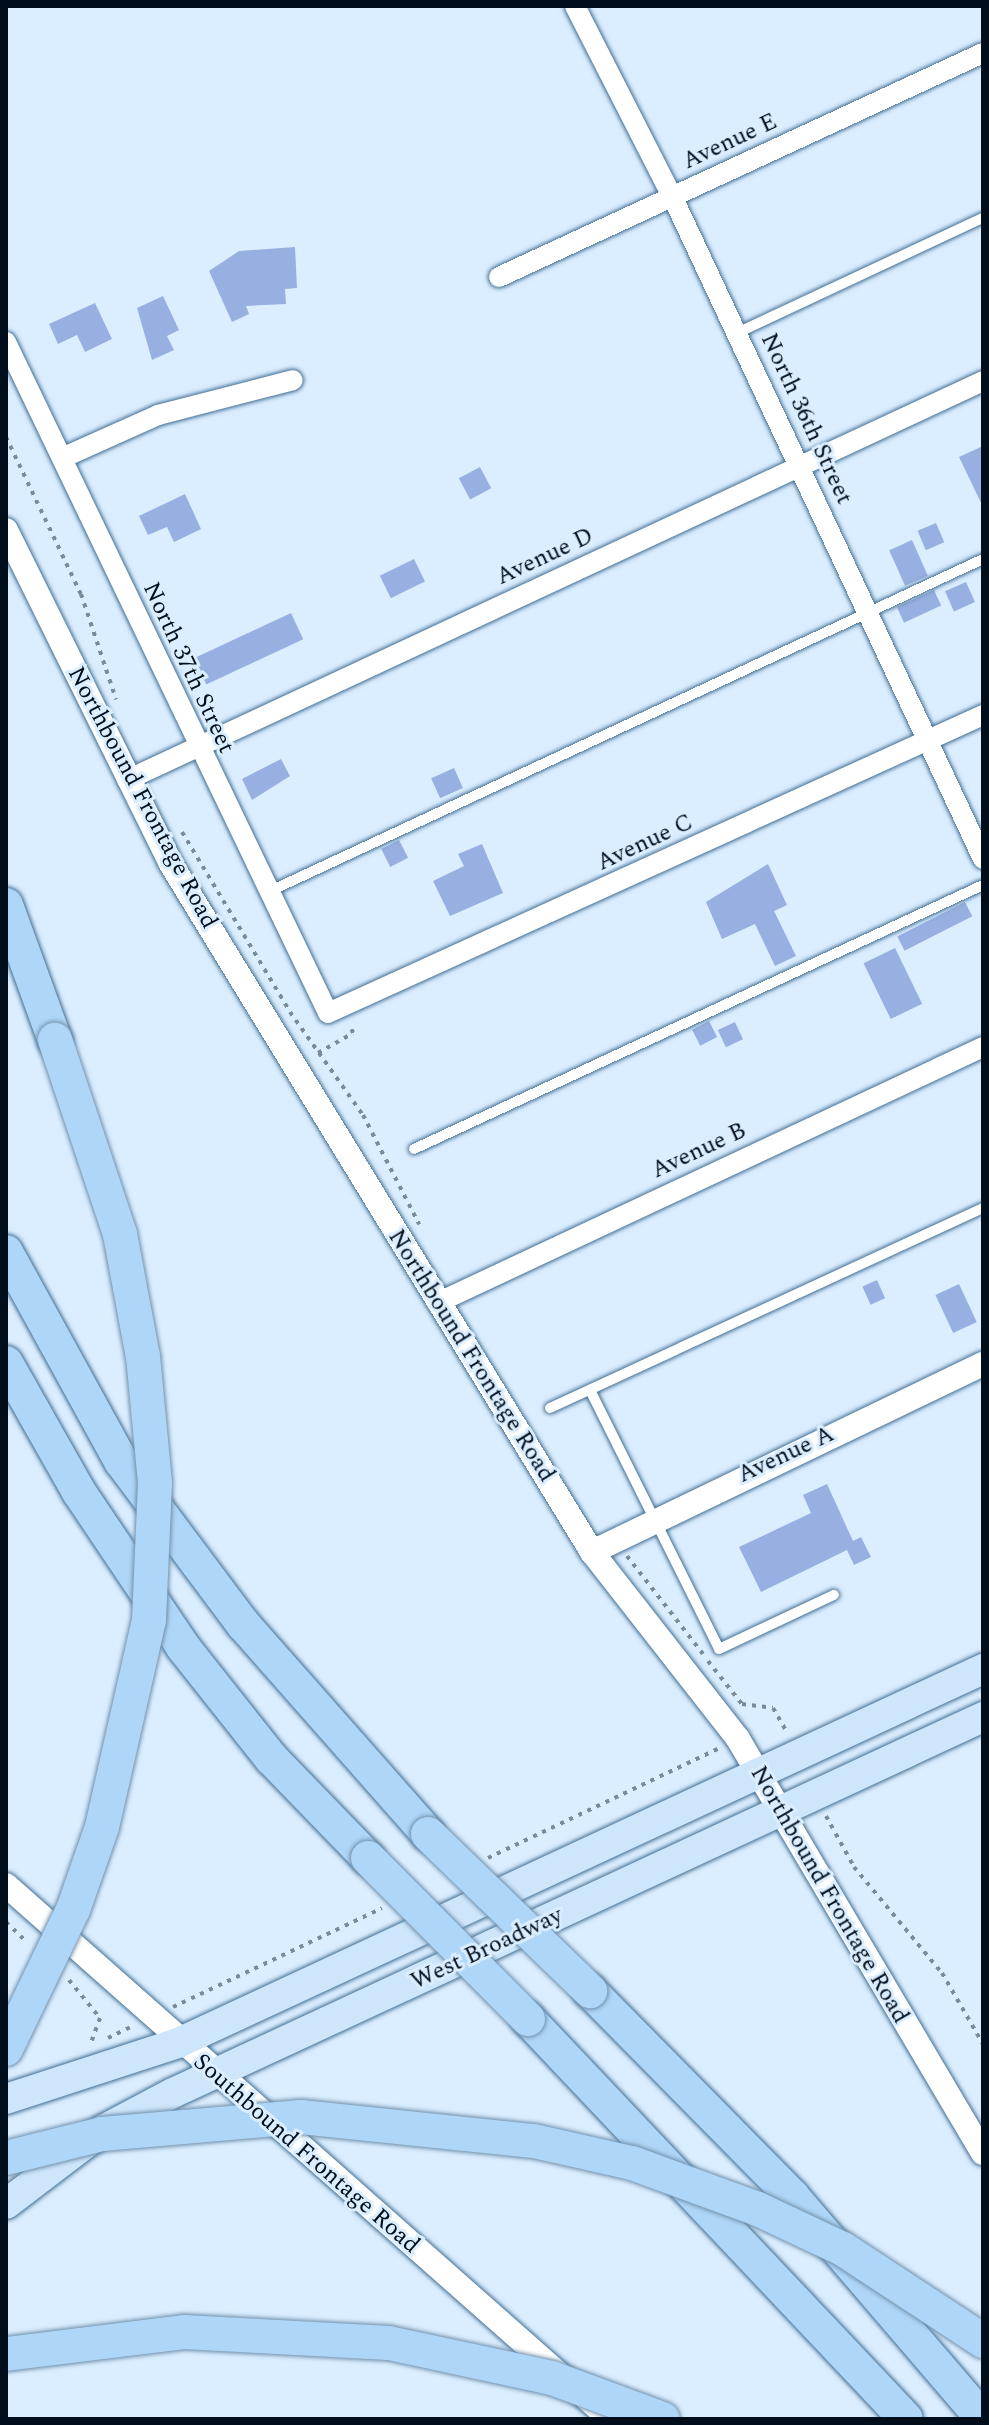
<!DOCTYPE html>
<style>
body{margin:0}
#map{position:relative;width:989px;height:2425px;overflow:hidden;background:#dbeeff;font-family:Spectral,serif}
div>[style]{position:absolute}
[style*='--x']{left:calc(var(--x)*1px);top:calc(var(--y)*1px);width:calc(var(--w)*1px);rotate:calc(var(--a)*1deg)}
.building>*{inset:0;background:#98b0e1;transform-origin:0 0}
.path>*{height:4px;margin-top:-2px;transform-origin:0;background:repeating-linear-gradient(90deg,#798a99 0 4px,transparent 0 10px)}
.roads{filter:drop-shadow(0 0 2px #416e93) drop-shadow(0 0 2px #416e93)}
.service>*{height:10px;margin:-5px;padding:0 5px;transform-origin:5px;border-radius:5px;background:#fff}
.minor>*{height:20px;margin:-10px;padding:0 10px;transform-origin:10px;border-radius:10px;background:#fff}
.tertiary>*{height:24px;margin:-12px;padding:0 12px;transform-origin:12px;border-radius:12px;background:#fff}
.primary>*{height:30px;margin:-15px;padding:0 15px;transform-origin:15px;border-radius:15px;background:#cee6fb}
.motorway>*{height:34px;margin:-17px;padding:0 17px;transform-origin:17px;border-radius:17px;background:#aed6f8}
.bridges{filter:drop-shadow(0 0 2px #7190ab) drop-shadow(0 0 2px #7190ab)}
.motorway-bridge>*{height:34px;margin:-17px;padding:0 17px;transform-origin:17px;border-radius:17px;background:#aed6f8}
span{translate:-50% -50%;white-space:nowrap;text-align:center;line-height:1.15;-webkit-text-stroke:6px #dbeeff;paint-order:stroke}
.street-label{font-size:24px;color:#000e1c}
.frame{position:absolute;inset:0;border:8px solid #000e1c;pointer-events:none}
</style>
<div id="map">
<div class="building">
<div style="clip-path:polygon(295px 247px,297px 288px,285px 289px,286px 304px,246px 306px,249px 314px,232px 322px,209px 271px,239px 251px)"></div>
<div style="clip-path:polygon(163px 296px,179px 330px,167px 336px,174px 350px,152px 360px,137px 308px)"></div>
<div style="clip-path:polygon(95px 303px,112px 339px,85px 352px,77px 335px,58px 344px,49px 324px)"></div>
<div style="clip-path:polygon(983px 446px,983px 507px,959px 457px)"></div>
<div style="left:480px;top:467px;width:24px;height:24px;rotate:62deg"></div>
<div style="clip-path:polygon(185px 494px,201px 529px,174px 542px,167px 527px,148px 535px,139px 516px)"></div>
<div style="left:936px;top:523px;width:21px;height:20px;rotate:67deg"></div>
<div style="left:912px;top:540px;width:39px;height:25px;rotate:66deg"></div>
<div style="left:414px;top:559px;width:25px;height:38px;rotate:64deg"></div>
<div style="left:966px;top:582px;width:22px;height:23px;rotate:66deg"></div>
<div style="left:934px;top:590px;width:17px;height:41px;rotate:65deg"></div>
<div style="left:291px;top:613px;width:29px;height:107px;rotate:65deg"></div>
<div style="clip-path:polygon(281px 759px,290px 776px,252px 800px,242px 779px)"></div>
<div style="left:454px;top:768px;width:22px;height:25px;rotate:66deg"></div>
<div style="left:399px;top:840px;width:20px;height:20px;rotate:63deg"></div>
<div style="clip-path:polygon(482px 844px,503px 893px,450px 916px,433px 881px,464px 866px,458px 854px)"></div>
<div style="clip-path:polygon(768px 864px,787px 905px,774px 911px,796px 956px,775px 966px,755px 924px,722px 939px,706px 902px)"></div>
<div style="left:965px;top:902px;width:16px;height:76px;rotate:63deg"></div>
<div style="left:895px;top:948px;width:62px;height:35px;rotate:64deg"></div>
<div style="left:709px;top:1021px;width:18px;height:19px;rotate:63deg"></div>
<div style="left:735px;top:1022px;width:19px;height:19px;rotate:65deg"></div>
<div style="left:877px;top:1280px;width:20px;height:16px;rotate:66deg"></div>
<div style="left:959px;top:1284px;width:42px;height:26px;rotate:65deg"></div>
<div style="clip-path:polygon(827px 1484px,853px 1541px,861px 1537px,871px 1557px,854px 1565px,847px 1550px,761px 1592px,739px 1547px,811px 1513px,803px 1495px)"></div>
</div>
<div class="path">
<div style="--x:6;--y:437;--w:174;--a:64.5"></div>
<div style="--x:81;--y:594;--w:111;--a:71.6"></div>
<div style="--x:182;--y:832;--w:210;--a:59"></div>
<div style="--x:290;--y:1012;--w:126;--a:54.7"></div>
<div style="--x:363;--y:1115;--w:123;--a:62.8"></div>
<div style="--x:318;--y:1053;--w:40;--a:-29.7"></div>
<div style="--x:353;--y:1033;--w:9;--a:-111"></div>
<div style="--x:627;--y:1556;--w:124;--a:52.2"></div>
<div style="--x:708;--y:1661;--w:55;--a:51.7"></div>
<div style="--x:742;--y:1704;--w:31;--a:7"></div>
<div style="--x:773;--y:1708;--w:28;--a:60"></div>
<div style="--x:826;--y:1816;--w:58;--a:61.2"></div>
<div style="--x:854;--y:1867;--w:138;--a:50.3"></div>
<div style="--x:942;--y:1973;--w:82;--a:60"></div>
<div style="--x:488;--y:1858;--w:255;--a:-25.4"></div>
<div style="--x:6;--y:1922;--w:29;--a:44"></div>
<div style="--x:69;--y:1980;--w:49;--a:50.8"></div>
<div style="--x:100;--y:2018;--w:29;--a:110"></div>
<div style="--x:173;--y:2007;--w:231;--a:-25.3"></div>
<div style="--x:108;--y:2038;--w:28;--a:-26"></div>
</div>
<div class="roads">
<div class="service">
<div style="--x:737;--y:333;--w:272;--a:-25.1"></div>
<div style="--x:268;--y:892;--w:789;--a:-24.97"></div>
<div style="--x:414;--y:1149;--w:627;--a:-24.89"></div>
<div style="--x:590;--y:1390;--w:289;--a:63.5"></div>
<div style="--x:719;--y:1649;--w:127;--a:-25.2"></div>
<div style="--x:550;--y:1408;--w:477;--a:-24.8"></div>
</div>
<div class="minor">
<div style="--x:575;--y:6;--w:216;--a:63"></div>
<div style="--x:673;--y:198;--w:730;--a:64.87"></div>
<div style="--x:499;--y:277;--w:533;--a:-24.84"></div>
<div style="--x:6;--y:342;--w:744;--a:64.36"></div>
<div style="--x:328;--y:1013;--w:720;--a:-24.46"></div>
<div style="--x:62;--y:458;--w:105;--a:-24.1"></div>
<div style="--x:158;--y:415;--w:139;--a:-14.5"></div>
<div style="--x:127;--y:780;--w:944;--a:-24.99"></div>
<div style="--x:437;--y:1303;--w:603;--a:-25.12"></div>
</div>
<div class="tertiary">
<div style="--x:6;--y:530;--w:373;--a:63.7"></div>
<div style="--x:171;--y:864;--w:807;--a:58.54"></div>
<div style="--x:592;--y:1552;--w:237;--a:52"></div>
<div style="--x:738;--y:1739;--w:481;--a:59.4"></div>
<div style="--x:592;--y:1552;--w:434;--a:-25.7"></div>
<div style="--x:6;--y:1885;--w:806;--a:41.48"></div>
</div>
<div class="primary">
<div style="--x:6;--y:2099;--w:181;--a:-18"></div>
<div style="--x:178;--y:2043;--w:888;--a:-24.92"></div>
<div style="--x:6;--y:2204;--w:122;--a:-37.3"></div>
<div style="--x:103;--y:2130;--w:79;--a:-27.9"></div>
<div style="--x:173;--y:2093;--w:893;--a:-24.9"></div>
</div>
<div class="motorway">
<div style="--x:6;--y:905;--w:144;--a:70.1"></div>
<div style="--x:6;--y:1252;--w:239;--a:61.2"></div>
<div style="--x:121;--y:1461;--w:204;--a:53.2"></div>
<div style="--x:243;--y:1624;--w:280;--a:48.6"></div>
<div style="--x:6;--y:1363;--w:148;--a:60.5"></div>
<div style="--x:79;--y:1492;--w:187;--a:56.1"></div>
<div style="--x:183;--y:1647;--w:142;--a:51.6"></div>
<div style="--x:271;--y:1758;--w:139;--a:45.9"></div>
<div style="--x:590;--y:1991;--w:288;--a:45.4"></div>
<div style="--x:792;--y:2196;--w:294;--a:49.4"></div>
<div style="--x:528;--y:2019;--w:550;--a:46.62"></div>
</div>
</div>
<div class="bridges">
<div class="motorway-bridge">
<div style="--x:428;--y:1834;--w:226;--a:44.1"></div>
<div style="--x:368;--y:1858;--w:227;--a:45.2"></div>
<div style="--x:6;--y:2049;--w:154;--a:-64.3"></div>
<div style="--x:73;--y:1910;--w:88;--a:-70.7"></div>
<div style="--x:102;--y:1827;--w:212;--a:-77.2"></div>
<div style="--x:149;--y:1620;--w:137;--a:-87.5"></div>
<div style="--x:155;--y:1483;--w:127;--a:-95.4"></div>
<div style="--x:143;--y:1357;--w:125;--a:-100.6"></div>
<div style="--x:120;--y:1234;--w:205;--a:-108.5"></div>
<div style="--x:6;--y:2158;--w:99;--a:-14"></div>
<div style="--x:102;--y:2134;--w:200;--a:-4.9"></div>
<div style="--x:301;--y:2117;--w:234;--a:5.9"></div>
<div style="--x:534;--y:2141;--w:100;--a:12.7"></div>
<div style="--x:632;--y:2163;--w:134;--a:20.1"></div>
<div style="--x:758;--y:2209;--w:94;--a:25.2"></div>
<div style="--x:843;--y:2249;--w:168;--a:33.3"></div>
<div style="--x:6;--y:2354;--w:179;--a:-7"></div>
<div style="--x:184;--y:2332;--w:205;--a:3.1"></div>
<div style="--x:389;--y:2343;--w:167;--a:12.1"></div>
<div style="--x:552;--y:2378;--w:118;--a:20.3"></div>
</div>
</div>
<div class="street-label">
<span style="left:730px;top:142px;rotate:-25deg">Avenue E</span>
<span style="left:806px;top:419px;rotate:65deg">North 36th Street</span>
<span style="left:545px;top:557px;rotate:-25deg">Avenue D</span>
<span style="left:188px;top:668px;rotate:65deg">North 37th Street</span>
<span style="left:142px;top:798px;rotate:62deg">Northbound Frontage Road</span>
<span style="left:645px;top:843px;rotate:-25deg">Avenue C</span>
<span style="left:699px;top:1151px;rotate:-25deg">Avenue B</span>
<span style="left:471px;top:1356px;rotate:58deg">Northbound Frontage Road</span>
<span style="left:786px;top:1455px;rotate:-25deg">Avenue A</span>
<span style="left:829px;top:1895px;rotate:60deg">Northbound Frontage Road</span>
<span style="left:487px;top:1949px;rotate:-25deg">West Broadway</span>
<span style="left:306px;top:2154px;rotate:41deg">Southbound Frontage Road</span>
</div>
<div class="frame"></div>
</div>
